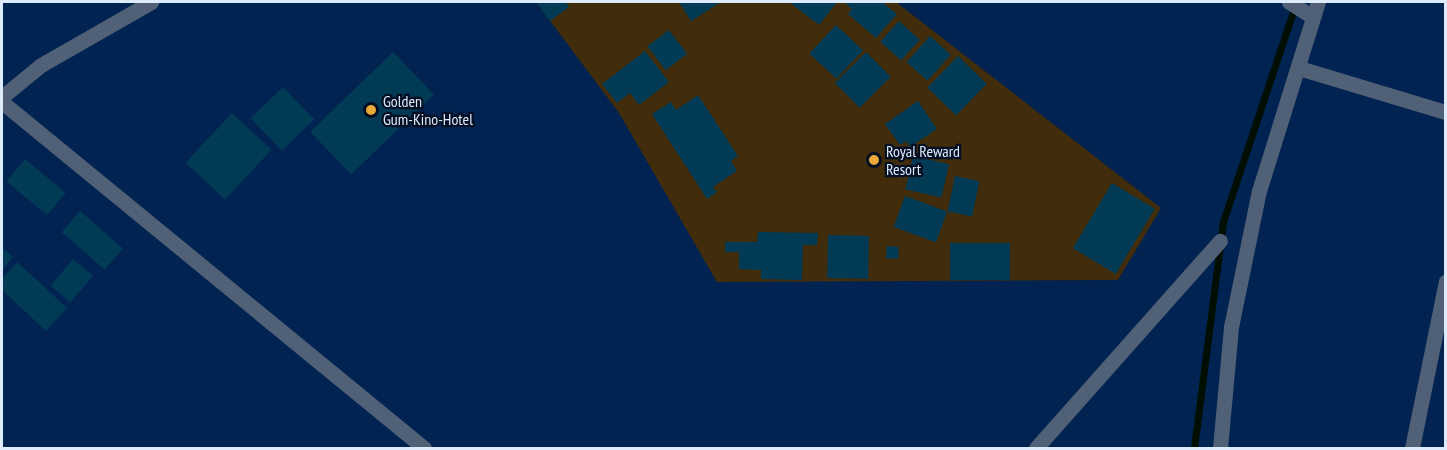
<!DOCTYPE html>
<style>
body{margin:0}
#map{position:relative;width:1447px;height:450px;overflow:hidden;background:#002352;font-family:"PT Sans Narrow",sans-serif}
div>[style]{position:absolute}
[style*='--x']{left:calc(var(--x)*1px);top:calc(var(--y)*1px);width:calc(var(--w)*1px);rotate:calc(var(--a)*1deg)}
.green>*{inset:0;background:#412d0b}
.stream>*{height:7px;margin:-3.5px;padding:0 3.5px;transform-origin:3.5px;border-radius:3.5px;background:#010f00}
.building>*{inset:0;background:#003a55;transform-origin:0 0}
.minor>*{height:15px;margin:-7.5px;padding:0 7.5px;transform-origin:7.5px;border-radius:7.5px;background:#506076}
.tertiary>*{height:15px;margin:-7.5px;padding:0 7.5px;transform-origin:7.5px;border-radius:7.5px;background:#506076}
.dots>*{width:16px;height:16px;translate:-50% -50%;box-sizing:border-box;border:3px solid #020e22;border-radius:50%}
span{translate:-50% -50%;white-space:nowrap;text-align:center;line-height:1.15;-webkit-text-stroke:4.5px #020e22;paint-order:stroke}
.poi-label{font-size:16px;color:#deebfd}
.left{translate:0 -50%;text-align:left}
.frame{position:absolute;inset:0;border:3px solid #deebfd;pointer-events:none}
</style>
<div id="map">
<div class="green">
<div style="clip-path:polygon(536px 2px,896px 2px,1161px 208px,1118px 280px,717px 282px,619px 113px)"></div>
</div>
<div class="stream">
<div style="--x:1194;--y:448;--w:228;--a:-82.7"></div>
<div style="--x:1223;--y:222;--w:228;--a:-71.6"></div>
</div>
<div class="building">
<div style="clip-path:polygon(536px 2px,566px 2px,569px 7px,550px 21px)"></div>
<div style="clip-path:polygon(679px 2px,721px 2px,691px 21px)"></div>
<div style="clip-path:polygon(789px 2px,837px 2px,819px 25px)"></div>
<div style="clip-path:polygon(882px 2px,897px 14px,876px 38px,848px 14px,852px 9px,845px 3px)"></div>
<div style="left:899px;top:21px;width:28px;height:28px;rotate:42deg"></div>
<div style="left:836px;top:25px;width:37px;height:39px;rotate:43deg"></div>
<div style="left:669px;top:30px;width:30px;height:27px;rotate:53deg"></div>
<div style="left:930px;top:36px;width:28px;height:35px;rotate:42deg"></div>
<div style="clip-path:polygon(645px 51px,669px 82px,639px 105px,630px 93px,617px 103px,602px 84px)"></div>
<div style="left:393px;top:52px;width:59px;height:115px;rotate:46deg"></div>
<div style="left:866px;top:52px;width:35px;height:44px;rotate:45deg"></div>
<div style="left:958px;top:56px;width:40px;height:44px;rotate:44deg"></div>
<div style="left:283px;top:87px;width:45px;height:45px;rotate:46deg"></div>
<div style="clip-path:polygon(698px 95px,738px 156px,731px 161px,737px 171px,713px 187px,717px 192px,707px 199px,652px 114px,671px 102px,676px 110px)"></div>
<div style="clip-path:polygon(918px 101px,937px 129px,910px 147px,906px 141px,900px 145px,885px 124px)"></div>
<div style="left:232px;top:113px;width:54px;height:68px;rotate:43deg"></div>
<div style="left:913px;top:156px;width:37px;height:34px;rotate:13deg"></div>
<div style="left:25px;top:159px;width:53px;height:29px;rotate:40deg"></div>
<div style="left:955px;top:176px;width:25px;height:36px;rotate:12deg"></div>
<div style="left:1112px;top:183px;width:50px;height:76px;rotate:31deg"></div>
<div style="left:905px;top:196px;width:45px;height:33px;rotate:20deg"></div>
<div style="left:80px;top:211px;width:57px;height:28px;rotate:41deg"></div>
<div style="clip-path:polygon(758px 232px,818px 233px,817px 245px,803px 245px,802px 280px,761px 279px,761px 270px,739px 269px,739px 252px,725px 252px,725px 242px,757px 242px)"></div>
<div style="left:828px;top:235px;width:41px;height:43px;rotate:1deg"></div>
<div style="left:950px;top:243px;width:60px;height:37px"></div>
<div style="left:887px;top:246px;width:12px;height:12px;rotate:5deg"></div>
<div style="clip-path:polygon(2px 247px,13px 257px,2px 271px)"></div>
<div style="left:73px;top:259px;width:26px;height:35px;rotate:40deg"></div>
<div style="clip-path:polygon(17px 262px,67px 308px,46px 331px,2px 290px,2px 279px)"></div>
</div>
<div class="minor">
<div style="--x:1289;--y:2;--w:28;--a:32"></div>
<div style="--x:1299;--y:68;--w:153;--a:16.7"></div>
<div style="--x:2;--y:102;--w:546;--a:39.35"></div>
<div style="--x:1036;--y:448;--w:277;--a:-48.4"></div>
<div style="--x:1220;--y:448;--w:121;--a:-84.8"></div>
<div style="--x:1231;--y:327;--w:139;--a:-78.4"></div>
<div style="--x:1259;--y:191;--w:198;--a:-72.7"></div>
<div style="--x:1412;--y:448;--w:170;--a:-78.5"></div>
</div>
<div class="tertiary">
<div style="--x:2;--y:97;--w:50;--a:-39.4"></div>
<div style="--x:41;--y:65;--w:127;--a:-29.8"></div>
</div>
<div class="dots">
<div style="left:371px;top:110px;background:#eba93a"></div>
<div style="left:874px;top:160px;background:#eba93a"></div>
</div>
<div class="poi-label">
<span class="left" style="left:383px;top:110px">Golden<br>Gum-Kino-Hotel</span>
<span class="left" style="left:886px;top:160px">Royal Reward<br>Resort</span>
</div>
<div class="frame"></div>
</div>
